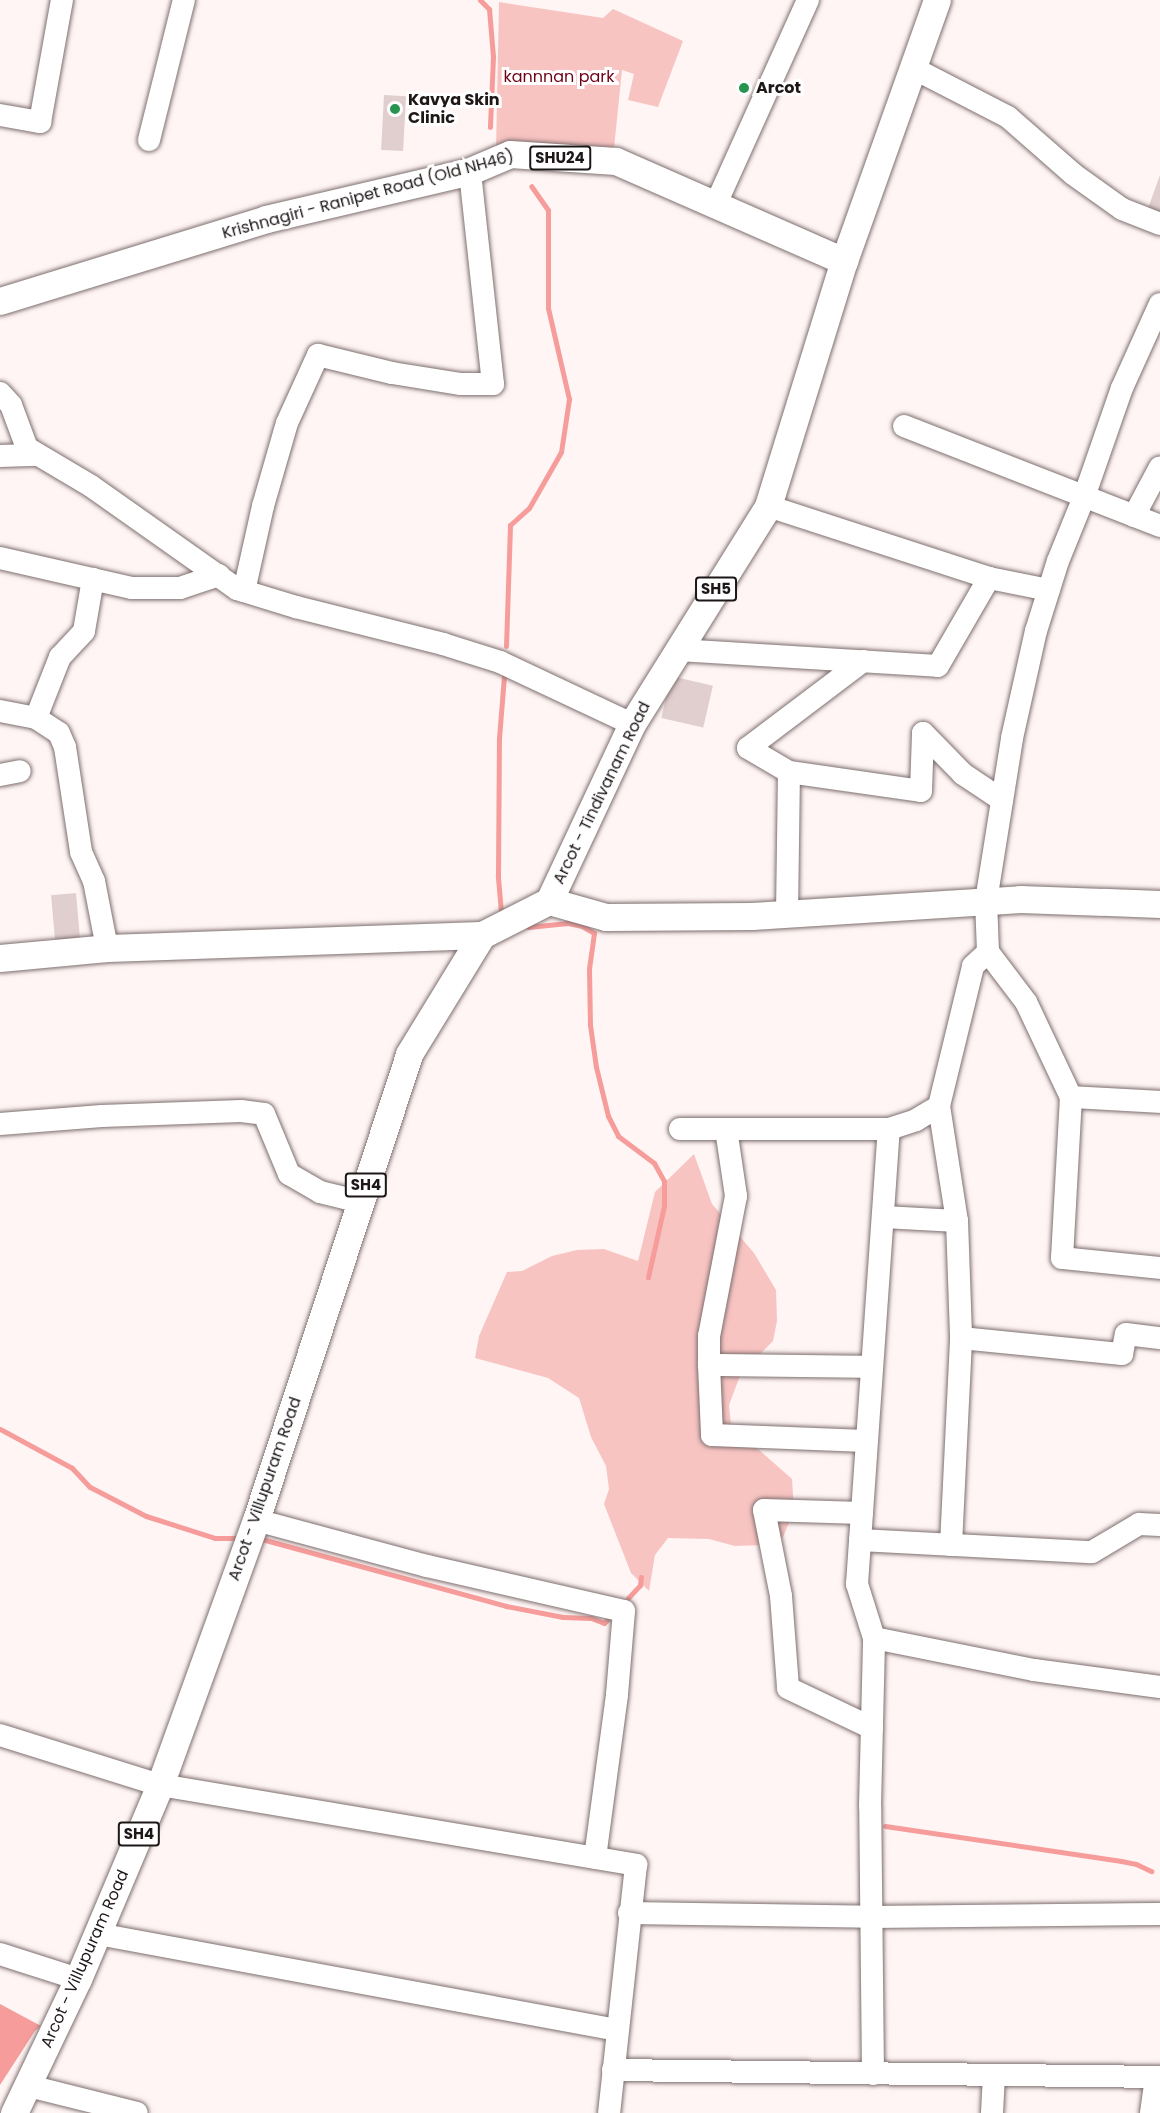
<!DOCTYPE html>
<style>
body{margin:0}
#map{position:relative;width:1160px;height:2113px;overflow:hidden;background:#fff5f4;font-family:Poppins,sans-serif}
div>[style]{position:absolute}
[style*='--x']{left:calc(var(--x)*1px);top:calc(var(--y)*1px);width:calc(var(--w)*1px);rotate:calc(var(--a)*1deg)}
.green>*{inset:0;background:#f8c4c2}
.forest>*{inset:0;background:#f69c9a}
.stream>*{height:5px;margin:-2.5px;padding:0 2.5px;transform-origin:2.5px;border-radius:2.5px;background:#f69c9a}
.building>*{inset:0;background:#e0cfce;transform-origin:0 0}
.roads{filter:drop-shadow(0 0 2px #7e6f6f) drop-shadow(0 0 2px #7e6f6f)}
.minor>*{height:22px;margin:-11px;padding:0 11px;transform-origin:11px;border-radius:11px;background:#fff}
.major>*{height:27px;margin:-13.5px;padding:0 13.5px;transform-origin:13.5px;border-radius:13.5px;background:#fff}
.dots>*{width:16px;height:16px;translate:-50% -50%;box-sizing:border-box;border:3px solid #fff;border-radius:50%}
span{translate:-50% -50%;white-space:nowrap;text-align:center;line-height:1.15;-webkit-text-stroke:6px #fff;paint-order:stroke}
.shield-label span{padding:2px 4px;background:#fff;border:2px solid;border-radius:4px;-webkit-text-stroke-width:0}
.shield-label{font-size:15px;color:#1d1717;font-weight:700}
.park-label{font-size:16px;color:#6f0016}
.poi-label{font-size:16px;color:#1d1717;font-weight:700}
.left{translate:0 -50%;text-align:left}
.street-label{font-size:16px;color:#1d1717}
</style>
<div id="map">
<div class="green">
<div style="clip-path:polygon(499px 2px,603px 18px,613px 9px,683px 41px,658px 107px,628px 100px,634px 74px,622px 70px,614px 148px,496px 149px)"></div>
<div style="clip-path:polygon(694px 1154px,712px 1204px,754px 1253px,776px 1290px,777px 1321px,773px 1341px,741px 1373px,729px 1405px,731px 1425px,792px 1479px,794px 1511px,783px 1537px,768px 1545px,735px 1546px,709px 1539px,668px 1538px,655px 1555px,649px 1591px,631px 1573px,604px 1504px,609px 1489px,606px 1466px,591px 1437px,579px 1398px,548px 1378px,475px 1358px,479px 1336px,507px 1272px,522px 1271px,552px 1256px,577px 1250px,604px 1249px,638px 1261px,655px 1192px)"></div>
</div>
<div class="forest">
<div style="clip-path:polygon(0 2004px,41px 2026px,35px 2031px,0 2085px)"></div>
</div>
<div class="stream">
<div style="--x:480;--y:0;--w:13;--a:45"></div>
<div style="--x:489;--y:9;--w:48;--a:85.2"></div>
<div style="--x:493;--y:57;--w:70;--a:92.5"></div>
<div style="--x:506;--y:646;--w:121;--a:-88.1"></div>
<div style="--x:510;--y:525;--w:25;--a:-42"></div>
<div style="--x:529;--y:508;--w:64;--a:-60.3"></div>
<div style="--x:561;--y:452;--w:54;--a:-81.4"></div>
<div style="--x:569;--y:399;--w:93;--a:-103"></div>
<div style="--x:548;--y:308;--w:98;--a:-90"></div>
<div style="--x:548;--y:210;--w:29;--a:-125"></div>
<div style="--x:501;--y:912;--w:37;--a:-95"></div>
<div style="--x:498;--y:875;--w:137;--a:-89.6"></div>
<div style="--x:499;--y:738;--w:62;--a:-85.4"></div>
<div style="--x:528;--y:927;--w:40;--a:-5.7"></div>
<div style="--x:568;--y:923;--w:14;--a:12"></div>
<div style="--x:582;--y:926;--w:14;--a:30"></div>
<div style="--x:594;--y:933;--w:36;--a:98"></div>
<div style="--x:589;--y:969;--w:56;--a:89"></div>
<div style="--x:590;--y:1025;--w:42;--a:81.9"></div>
<div style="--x:596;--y:1067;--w:50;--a:76.2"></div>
<div style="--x:608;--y:1116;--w:22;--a:63"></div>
<div style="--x:618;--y:1136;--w:45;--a:36.9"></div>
<div style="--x:654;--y:1163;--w:21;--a:61"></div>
<div style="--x:664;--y:1181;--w:25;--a:90"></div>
<div style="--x:664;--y:1206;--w:73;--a:102.7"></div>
<div style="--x:0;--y:1429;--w:82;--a:28.4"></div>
<div style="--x:72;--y:1468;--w:26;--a:47"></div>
<div style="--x:90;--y:1487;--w:63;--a:27.4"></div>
<div style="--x:146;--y:1516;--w:72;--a:17.7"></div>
<div style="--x:215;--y:1538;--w:25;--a:0"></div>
<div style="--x:258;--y:1538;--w:257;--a:15.3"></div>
<div style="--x:506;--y:1606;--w:58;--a:10.9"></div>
<div style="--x:563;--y:1617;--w:28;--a:2"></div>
<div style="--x:591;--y:1618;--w:14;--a:21"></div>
<div style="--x:604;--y:1623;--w:4;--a:-45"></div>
<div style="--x:628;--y:1598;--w:18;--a:-47"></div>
<div style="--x:640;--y:1585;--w:8;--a:-83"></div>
<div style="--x:885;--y:1826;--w:239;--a:8.4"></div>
<div style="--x:1121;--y:1861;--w:15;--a:11"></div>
<div style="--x:1136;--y:1864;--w:17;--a:25"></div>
</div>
<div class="building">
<div style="left:384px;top:95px;width:22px;height:55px;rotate:3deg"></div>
<div style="clip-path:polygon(1160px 175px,1160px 219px,1146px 214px)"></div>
<div style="left:671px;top:676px;width:43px;height:43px;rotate:13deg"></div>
<div style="left:76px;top:893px;width:50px;height:25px;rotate:85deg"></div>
</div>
<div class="roads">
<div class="minor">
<div style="--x:913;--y:68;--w:107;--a:27.3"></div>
<div style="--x:1008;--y:117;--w:86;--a:41.2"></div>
<div style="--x:1073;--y:174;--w:60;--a:35.5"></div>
<div style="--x:1122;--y:209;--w:41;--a:21.5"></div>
<div style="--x:0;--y:115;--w:41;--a:9.9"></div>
<div style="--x:40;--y:122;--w:124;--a:-79.8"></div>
<div style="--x:149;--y:140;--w:144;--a:-76"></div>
<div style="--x:715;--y:206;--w:226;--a:-65.7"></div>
<div style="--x:0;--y:393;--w:16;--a:47"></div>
<div style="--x:11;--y:405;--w:46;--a:69.6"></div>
<div style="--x:27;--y:448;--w:74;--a:30.7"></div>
<div style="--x:91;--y:486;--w:179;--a:35.2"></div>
<div style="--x:237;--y:589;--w:62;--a:17"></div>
<div style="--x:296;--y:607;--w:152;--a:14.1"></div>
<div style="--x:443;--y:644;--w:60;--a:17.5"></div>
<div style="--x:500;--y:662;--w:146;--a:25.2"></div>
<div style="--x:904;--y:426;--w:275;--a:21.3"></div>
<div style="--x:0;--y:456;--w:38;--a:-2"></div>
<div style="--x:768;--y:506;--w:232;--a:18"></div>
<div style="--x:1134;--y:516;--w:55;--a:-62"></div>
<div style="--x:0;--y:558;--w:135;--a:12.8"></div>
<div style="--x:132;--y:588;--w:48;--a:0"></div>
<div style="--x:180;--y:588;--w:41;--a:-18.4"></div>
<div style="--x:244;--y:591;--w:87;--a:-77.4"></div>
<div style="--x:263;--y:506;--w:86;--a:-73.9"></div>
<div style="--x:287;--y:423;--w:75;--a:-65.5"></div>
<div style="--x:318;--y:355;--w:76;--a:13.7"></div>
<div style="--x:392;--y:373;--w:70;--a:9.1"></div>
<div style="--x:461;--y:384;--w:32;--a:0"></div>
<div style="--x:493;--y:384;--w:214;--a:-96.2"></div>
<div style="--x:678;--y:650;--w:260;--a:3.5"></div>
<div style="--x:938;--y:666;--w:102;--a:-59.9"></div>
<div style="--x:989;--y:578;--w:61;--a:11.3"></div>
<div style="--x:863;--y:661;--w:144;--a:142.9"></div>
<div style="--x:748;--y:748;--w:48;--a:30.3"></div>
<div style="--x:789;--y:772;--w:133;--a:8.2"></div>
<div style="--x:921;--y:791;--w:58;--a:-88"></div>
<div style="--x:923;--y:733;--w:57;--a:45.7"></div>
<div style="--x:963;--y:774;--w:47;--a:33.7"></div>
<div style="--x:0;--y:711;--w:37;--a:11"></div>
<div style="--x:36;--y:718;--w:27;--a:33"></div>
<div style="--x:59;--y:733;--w:15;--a:67"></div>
<div style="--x:65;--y:747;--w:106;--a:81.3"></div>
<div style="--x:81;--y:852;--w:32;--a:66"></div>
<div style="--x:94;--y:881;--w:68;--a:79"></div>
<div style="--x:36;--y:718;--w:66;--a:-68.5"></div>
<div style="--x:60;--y:657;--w:35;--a:-47"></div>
<div style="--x:84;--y:631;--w:53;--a:-80.2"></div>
<div style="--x:0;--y:775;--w:20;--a:-11"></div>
<div style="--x:787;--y:914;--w:142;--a:-89.2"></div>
<div style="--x:988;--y:952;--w:63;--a:52.8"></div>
<div style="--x:1026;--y:1002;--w:105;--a:64.7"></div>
<div style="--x:1071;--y:1097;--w:89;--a:3.2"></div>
<div style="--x:1071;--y:1097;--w:161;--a:93.2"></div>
<div style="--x:1062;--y:1258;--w:99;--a:5.8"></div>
<div style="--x:939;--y:1106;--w:116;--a:81.1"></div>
<div style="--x:0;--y:1124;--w:102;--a:-4.5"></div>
<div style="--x:102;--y:1116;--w:139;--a:-2.1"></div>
<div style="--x:241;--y:1111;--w:23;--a:7"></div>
<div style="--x:264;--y:1114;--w:65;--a:67.4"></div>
<div style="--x:289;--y:1174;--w:36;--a:30"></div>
<div style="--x:320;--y:1192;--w:42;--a:13.7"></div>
<div style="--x:680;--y:1129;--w:209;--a:0"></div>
<div style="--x:889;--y:1129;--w:28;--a:-18"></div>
<div style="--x:916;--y:1120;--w:27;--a:-31"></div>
<div style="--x:939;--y:1106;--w:144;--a:-76.3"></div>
<div style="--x:973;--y:966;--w:21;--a:-43"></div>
<div style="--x:988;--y:952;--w:51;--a:-92.2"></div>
<div style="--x:986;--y:901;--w:165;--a:-80.9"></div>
<div style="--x:1012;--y:738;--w:110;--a:-77.4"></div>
<div style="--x:1036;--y:631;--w:73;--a:-72.6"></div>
<div style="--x:1058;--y:561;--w:69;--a:-67.9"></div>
<div style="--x:1084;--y:497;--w:115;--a:-70.8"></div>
<div style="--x:1122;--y:388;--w:92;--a:-65.7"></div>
<div style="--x:726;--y:1129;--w:68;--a:81.5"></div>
<div style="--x:736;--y:1196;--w:143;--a:100.9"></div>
<div style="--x:709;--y:1336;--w:29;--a:90"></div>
<div style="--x:709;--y:1365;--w:162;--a:0.7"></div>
<div style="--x:884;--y:1217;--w:73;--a:3.1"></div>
<div style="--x:957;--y:1221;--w:117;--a:88"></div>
<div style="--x:961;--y:1338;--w:162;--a:5.7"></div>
<div style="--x:1122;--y:1354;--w:20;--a:-79"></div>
<div style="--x:1126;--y:1334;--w:34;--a:7"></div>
<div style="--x:709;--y:1365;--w:70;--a:87.5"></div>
<div style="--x:712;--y:1435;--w:154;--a:2.2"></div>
<div style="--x:862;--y:1513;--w:98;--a:-178.2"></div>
<div style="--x:764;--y:1510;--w:88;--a:78.8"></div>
<div style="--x:781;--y:1596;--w:92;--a:85.6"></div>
<div style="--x:788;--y:1688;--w:93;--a:25.5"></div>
<div style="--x:256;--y:1520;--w:177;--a:15.1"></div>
<div style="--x:427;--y:1566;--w:202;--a:12.9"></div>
<div style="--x:624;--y:1611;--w:84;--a:94.8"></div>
<div style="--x:617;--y:1695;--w:164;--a:97.7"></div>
<div style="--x:860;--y:1540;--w:232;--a:3"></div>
<div style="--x:1092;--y:1552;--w:55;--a:-30.8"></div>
<div style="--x:1139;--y:1524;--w:21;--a:3"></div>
<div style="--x:951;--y:1545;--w:207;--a:-87.2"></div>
<div style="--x:874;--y:1638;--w:163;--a:11.3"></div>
<div style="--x:1034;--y:1670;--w:127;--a:7.7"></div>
<div style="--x:0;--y:1735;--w:168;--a:17.4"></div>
<div style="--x:160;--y:1785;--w:483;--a:9.5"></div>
<div style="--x:636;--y:1865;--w:249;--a:96.2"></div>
<div style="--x:629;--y:1913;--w:243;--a:0.9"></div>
<div style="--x:872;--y:1917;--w:288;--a:-0.6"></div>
<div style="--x:98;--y:1934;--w:528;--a:10.48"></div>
<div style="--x:0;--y:1954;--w:82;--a:17.8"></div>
<div style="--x:613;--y:2070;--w:547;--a:0.73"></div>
<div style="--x:873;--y:2074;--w:268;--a:-90.6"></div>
<div style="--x:870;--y:1806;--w:168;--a:-88.6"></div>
<div style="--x:874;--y:1638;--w:57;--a:-107.5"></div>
<div style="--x:857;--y:1584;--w:456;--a:-86"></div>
<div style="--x:29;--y:2086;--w:111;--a:14"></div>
<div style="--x:992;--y:2113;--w:38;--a:-87"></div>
<div style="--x:1151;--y:2113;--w:36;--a:-82"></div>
</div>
<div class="major">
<div style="--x:0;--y:301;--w:278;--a:-17.1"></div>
<div style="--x:266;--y:219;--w:210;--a:-13.2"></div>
<div style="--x:470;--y:171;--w:43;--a:-23"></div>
<div style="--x:510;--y:154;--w:106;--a:3.8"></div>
<div style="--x:616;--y:161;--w:249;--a:23.7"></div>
<div style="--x:844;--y:261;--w:277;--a:-70.4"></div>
<div style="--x:549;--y:901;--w:195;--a:-64.9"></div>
<div style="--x:632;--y:724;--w:257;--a:-58"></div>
<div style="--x:768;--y:506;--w:257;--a:-72.8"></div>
<div style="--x:549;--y:901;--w:59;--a:15.7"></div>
<div style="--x:606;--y:917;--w:146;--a:-0.4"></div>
<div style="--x:752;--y:916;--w:269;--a:-3.6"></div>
<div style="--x:1020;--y:899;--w:140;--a:2"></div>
<div style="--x:0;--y:958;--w:107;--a:-5.3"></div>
<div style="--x:107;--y:948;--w:375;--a:-2"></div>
<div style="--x:14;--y:2113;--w:148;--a:-64.5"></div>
<div style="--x:78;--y:1979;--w:211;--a:-67.1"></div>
<div style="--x:160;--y:1785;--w:282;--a:-70.1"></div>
<div style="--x:256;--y:1520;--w:490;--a:-71.8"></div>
<div style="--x:409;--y:1054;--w:140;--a:-58.5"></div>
<div style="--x:482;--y:935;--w:75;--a:-26.9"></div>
</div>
</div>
<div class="dots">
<div style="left:744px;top:88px;background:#27954f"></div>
<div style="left:395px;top:109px;background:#27954f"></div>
</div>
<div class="shield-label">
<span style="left:560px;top:158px">SHU24</span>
<span style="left:716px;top:589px">SH5</span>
<span style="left:366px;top:1185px">SH4</span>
<span style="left:139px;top:1834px">SH4</span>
</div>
<div class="park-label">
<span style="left:559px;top:77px">kannnan park</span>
</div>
<div class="poi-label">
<span class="left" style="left:756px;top:88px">Arcot</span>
<span class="left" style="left:408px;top:109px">Kavya Skin<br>Clinic</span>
</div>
<div class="street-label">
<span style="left:368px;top:195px;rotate:-15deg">Krishnagiri - Ranipet Road (Old NH46)</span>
<span style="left:602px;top:793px;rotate:-64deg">Arcot - Tindivanam Road</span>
<span style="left:265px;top:1489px;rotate:-71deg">Arcot - Villupuram Road</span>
<span style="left:85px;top:1959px;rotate:-66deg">Arcot - Villupuram Road</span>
</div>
</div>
